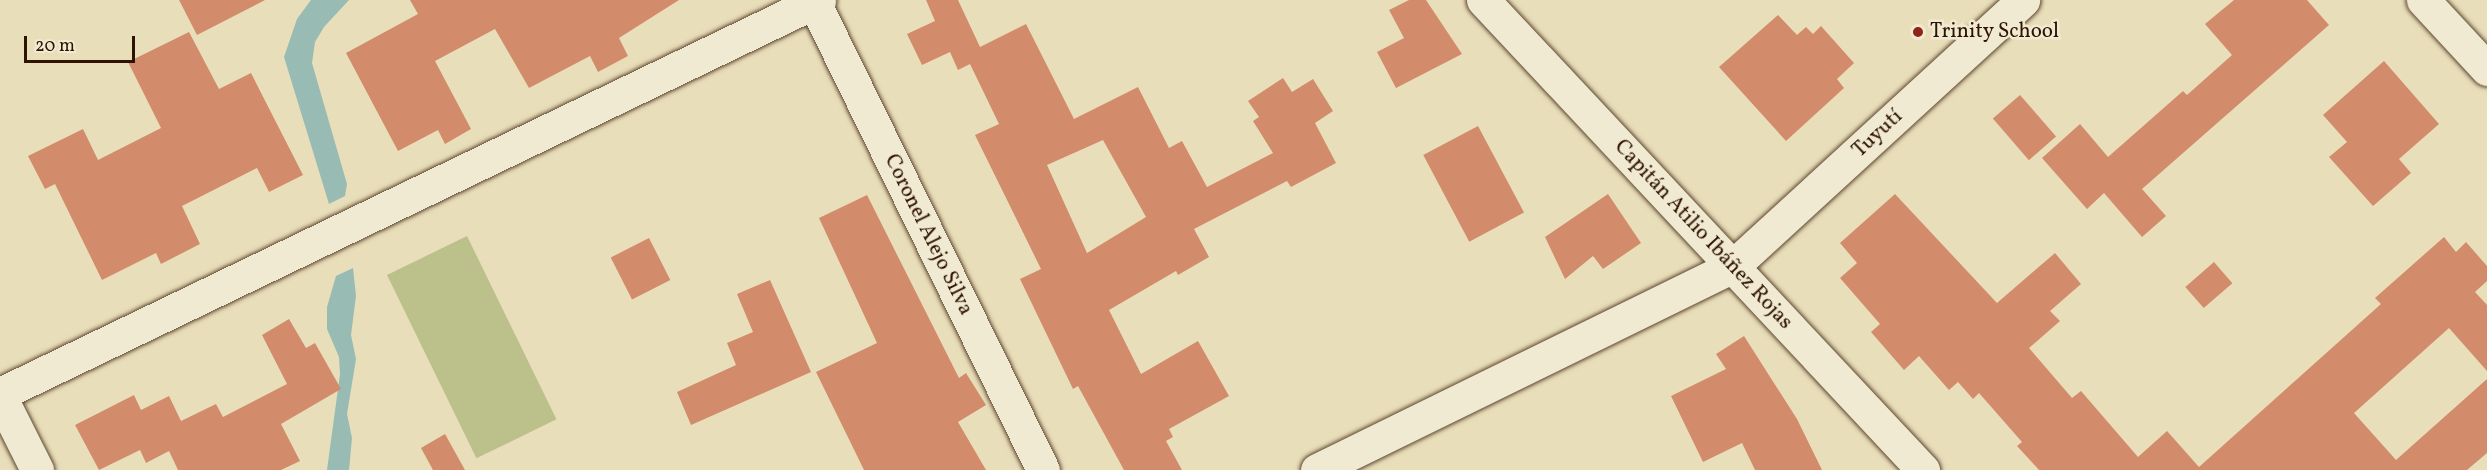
<!DOCTYPE html>
<meta charset="utf-8">
<style>
body{margin:0}
#map{position:relative;width:2487px;height:470px;overflow:hidden;background:#e9deba;font-family:Vollkorn,serif}
div>[style]{position:absolute}
[style*='--x']{left:calc(var(--x)*1px);top:calc(var(--y)*1px);width:calc(var(--w)*1px);rotate:calc(var(--a)*1deg)}
.green>*{inset:0;background:#bcc08b;transform-origin:0 0}
.water>*{inset:0;background:#98bbb4}
.building>*{inset:0;background:#d28c6b;transform-origin:0 0}
.roads{filter:drop-shadow(0 0 2px #5d462e) drop-shadow(0 0 2px #5d462e)}
.street>*{height:33px;margin:-16.5px;padding:0 16.5px;transform-origin:16.5px;border-radius:16.5px;background:#f1ead2}
.dots>*{width:16px;height:16px;translate:-50% -50%;box-sizing:border-box;border:3px solid #f1ead2;border-radius:50%}
span{translate:-50% -50%;white-space:nowrap;text-align:center;line-height:1.15;-webkit-text-stroke:5px #f1ead2;paint-order:stroke}
.poi-label{font-size:21px;color:#2e1400}
.left{translate:0 -50%;text-align:left}
.street-label{font-size:21px;color:#2e1400}
.scale{position:absolute;left:24px;top:36px;width:111px;height:27px;box-sizing:border-box;border:3px solid #2e1400;border-top:0;padding-left:8px;font-size:18px;line-height:21px;white-space:nowrap;color:#2e1400;-webkit-text-stroke:4px #f1ead2;paint-order:stroke}
</style>
<div id="map">
<div class="green">
<div style="left:467px;top:236px;width:204px;height:89px;rotate:64deg"></div>
</div>
<div class="water">
<div style="clip-path:polygon(311px 0,349px 0,324px 27px,315px 42px,312px 63px,347px 184px,345px 196px,329px 204px,284px 57px,297px 19px)"></div>
<div style="clip-path:polygon(353px 268px,356px 296px,351px 335px,356px 359px,347px 414px,352px 438px,349px 470px,327px 470px,340px 374px,339px 357px,327px 329px,327px 307px,336px 276px)"></div>
</div>
<div class="building">
<div style="clip-path:polygon(179px 0,265px 0,197px 35px)"></div>
<div style="clip-path:polygon(410px 0,679px 0,619px 38px,628px 56px,598px 72px,590px 56px,529px 88px,495px 29px,435px 61px,471px 129px,445px 144px,438px 130px,398px 151px,346px 53px,418px 14px)"></div>
<div style="clip-path:polygon(evenodd,926px 0,958px 0,980px 47px,1026px 24px,1074px 119px,1138px 87px,1169px 148px,1182px 141px,1207px 187px,1273px 153px,1253px 121px,1259px 117px,1248px 101px,1283px 78px,1292px 92px,1313px 79px,1333px 111px,1315px 123px,1336px 163px,1291px 187px,1287px 181px,1194px 229px,1209px 257px,1178px 275px,1176px 271px,1109px 310px,1141px 374px,1198px 341px,1229px 396px,1169px 429px,1173px 437px,1166px 441px,1182px 470px,1124px 470px,1078px 386px,1073px 389px,1020px 279px,1041px 269px,975px 135px,999px 124px,970px 64px,958px 70px,950px 52px,922px 65px,907px 34px,935px 21px,926px 0,1103px 140px,1146px 217px,1087px 253px,1047px 165px,1103px 140px)"></div>
<div style="clip-path:polygon(1409px 0,1426px 0,1462px 54px,1396px 88px,1377px 52px,1404px 38px,1389px 10px)"></div>
<div style="clip-path:polygon(2234px 0,2307px 0,2329px 25px,2142px 189px,2166px 216px,2142px 237px,2104px 193px,2087px 209px,2042px 158px,2080px 124px,2108px 157px,2183px 91px,2187px 95px,2232px 55px,2205px 24px)"></div>
<div style="clip-path:polygon(1778px 15px,1797px 35px,1806px 27px,1813px 34px,1821px 26px,1854px 63px,1837px 79px,1844px 88px,1786px 141px,1719px 67px)"></div>
<div style="clip-path:polygon(189px 32px,219px 89px,251px 73px,303px 175px,269px 192px,257px 168px,182px 206px,200px 244px,161px 264px,156px 253px,102px 280px,55px 184px,45px 189px,28px 156px,83px 129px,98px 160px,161px 128px,128px 62px)"></div>
<div style="clip-path:polygon(2384px 61px,2439px 124px,2399px 159px,2411px 173px,2373px 206px,2329px 157px,2347px 142px,2323px 115px)"></div>
<div style="left:2020px;top:95px;width:55px;height:36px;rotate:49deg"></div>
<div style="left:1478px;top:126px;width:98px;height:62px;rotate:62deg"></div>
<div style="clip-path:polygon(1608px 194px,1641px 243px,1603px 269px,1593px 256px,1565px 279px,1545px 237px)"></div>
<div style="clip-path:polygon(1895px 194px,1997px 303px,2055px 253px,2081px 284px,2050px 311px,2060px 321px,2029px 348px,2072px 398px,2081px 391px,2138px 457px,2167px 431px,2199px 467px,2381px 304px,2375px 298px,2444px 237px,2456px 252px,2466px 242px,2487px 266px,2487px 281px,2475px 292px,2487px 305px,2487px 371px,2449px 328px,2354px 413px,2396px 460px,2487px 379px,2487px 453px,2467px 470px,2039px 470px,2017px 446px,2022px 442px,1979px 393px,1973px 399px,1958px 382px,1949px 390px,1919px 356px,1904px 370px,1871px 332px,1880px 324px,1840px 278px,1857px 263px,1840px 243px)"></div>
<div style="clip-path:polygon(867px 195px,959px 378px,966px 373px,986px 405px,958px 422px,986px 470px,864px 470px,816px 372px,877px 343px,819px 218px)"></div>
<div style="left:649px;top:238px;width:47px;height:43px;rotate:63deg"></div>
<div style="left:2214px;top:262px;width:28px;height:38px;rotate:49deg"></div>
<div style="clip-path:polygon(770px 280px,811px 372px,691px 425px,677px 392px,736px 365px,727px 343px,753px 332px,737px 294px)"></div>
<div style="clip-path:polygon(289px 319px,306px 348px,315px 343px,341px 389px,281px 424px,300px 461px,281px 470px,178px 470px,169px 451px,146px 463px,140px 450px,99px 470px,75px 425px,134px 395px,141px 410px,169px 396px,181px 421px,216px 404px,223px 417px,287px 384px,262px 335px)"></div>
<div style="clip-path:polygon(1744px 336px,1797px 419px,1822px 470px,1755px 470px,1742px 443px,1703px 462px,1671px 396px,1726px 369px,1716px 354px)"></div>
<div style="clip-path:polygon(445px 434px,465px 470px,433px 470px,421px 448px)"></div>
</div>
<div class="roads">
<div class="street">
<div style="--x:813;--y:0;--w:523;--a:63.92"></div>
<div style="--x:1483;--y:0;--w:644;--a:46.89"></div>
<div style="--x:2423;--y:0;--w:94;--a:47.2"></div>
<div style="--x:0;--y:394;--w:909;--a:-25.69"></div>
<div style="--x:0;--y:396;--w:83;--a:63.4"></div>
<div style="--x:1317;--y:470;--w:462;--a:-26.1"></div>
<div style="--x:1732;--y:267;--w:395;--a:-42.5"></div>
</div>
</div>
<div class="dots">
<div style="left:1918px;top:32px;background:#8f2418"></div>
</div>
<div class="poi-label">
<span class="left" style="left:1930px;top:32px">Trinity School</span>
</div>
<div class="street-label">
<span style="left:1878px;top:134px;rotate:-43deg">Tuyutí</span>
<span style="left:928px;top:235px;rotate:64deg">Coronel Alejo Silva</span>
<span style="left:1703px;top:235px;rotate:47deg">Capitán Atilio Ibáñez Rojas</span>
</div>
<div class="scale">20 m</div>
</div>
